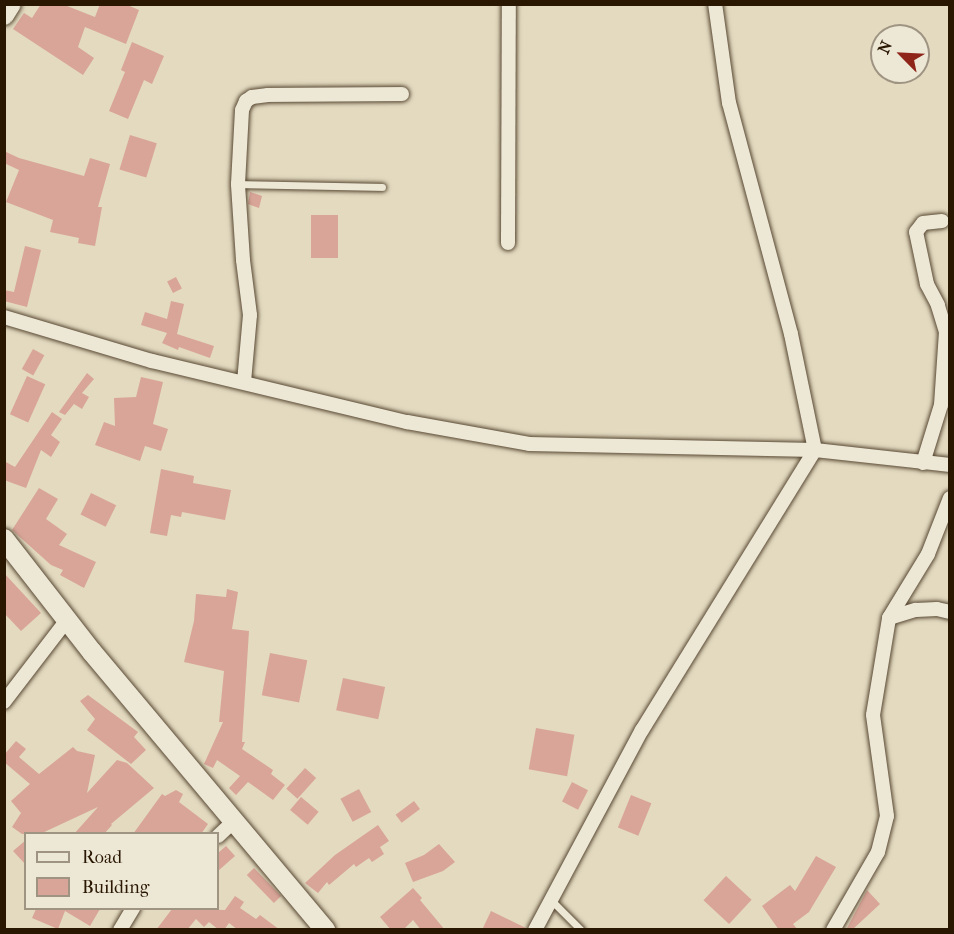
<!DOCTYPE html>
<style>
body{margin:0}
#map{position:relative;width:954px;height:934px;overflow:hidden;background:#e3dac0;font-family:"IM FELL French Canon",serif}
div>[style]{position:absolute}
[style*='--x']{left:calc(var(--x)*1px);top:calc(var(--y)*1px);width:calc(var(--w)*1px);rotate:calc(var(--a)*1deg)}
.building>*{inset:0;background:#d9a599;transform-origin:0 0}
.roads{filter:drop-shadow(0 0 2px #584832) drop-shadow(0 0 2px #584832)}
.lane>*{height:7px;margin:-3.5px;padding:0 3.5px;transform-origin:3.5px;border-radius:3.5px;background:#ede7d6}
.street>*{height:14px;margin:-7px;padding:0 7px;transform-origin:7px;border-radius:7px;background:#ede7d6}
.secondary>*{height:20px;margin:-10px;padding:0 10px;transform-origin:10px;border-radius:10px;background:#ede7d6}
span{translate:-50% -50%;white-space:nowrap;text-align:center;line-height:1.15;-webkit-text-stroke:4.5px #ede7d6;paint-order:stroke}
.frame{position:absolute;inset:0;border:6px solid #2a1702;pointer-events:none}
.legend{position:absolute;left:24px;top:832px;width:195px;height:78px;box-sizing:border-box;background:#ede7d6;border:2px solid #9f9481;margin:0;padding:8px 10px;list-style:none;font-size:18px;color:#2a1702}
.legend li{display:flex;align-items:center;gap:12px;height:30px}
.legend b{width:30px;border:2px solid #9f9481}
.north{position:absolute;left:870px;top:24px;width:60px;height:60px;box-sizing:border-box;background:#ede7d6;border:2px solid #9f9481;border-radius:50%;rotate:294deg;font-size:16px;font-weight:700;line-height:24px;text-align:center;color:#2a1702}
.north::after{content:'';display:block;margin:auto;width:21px;height:27px;background:#8f2418;clip-path:polygon(50% 0,100% 100%,50% 72%,0 100%)}
</style>
<div id="map">
<div class="building">
<div style="clip-path:polygon(41px 4px,62px 4px,95px 17px,100px 4px,125px 4px,139px 10px,126px 44px,85px 27px,78px 47px,94px 58px,83px 75px,13px 29px,24px 13px,32px 18px)"></div>
<div style="clip-path:polygon(132px 42px,164px 56px,152px 84px,144px 80px,128px 119px,109px 111px,125px 72px,121px 70px)"></div>
<div style="left:130px;top:135px;width:28px;height:36px;rotate:17deg"></div>
<div style="clip-path:polygon(4px 151px,19px 158px,84px 176px,90px 158px,110px 164px,98px 207px,102px 207px,95px 246px,78px 243px,79px 238px,50px 232px,53px 220px,6px 202px,19px 170px,4px 163px)"></div>
<div style="clip-path:polygon(250px 192px,262px 196px,259px 208px,248px 204px)"></div>
<div style="left:311px;top:215px;width:27px;height:43px"></div>
<div style="clip-path:polygon(25px 246px,41px 250px,27px 307px,4px 301px,4px 290px,14px 292px)"></div>
<div style="left:176px;top:277px;width:13px;height:10px;rotate:63deg"></div>
<div style="clip-path:polygon(171px 301px,184px 304px,177px 334px,214px 346px,210px 358px,179px 347px,178px 350px,162px 343px,167px 333px,141px 325px,145px 312px,167px 319px)"></div>
<div style="left:33px;top:349px;width:13px;height:23px;rotate:29deg"></div>
<div style="clip-path:polygon(87px 373px,94px 379px,82px 393px,89px 397px,82px 409px,74px 404px,65px 415px,59px 412px)"></div>
<div style="left:27px;top:376px;width:20px;height:42px;rotate:24deg"></div>
<div style="clip-path:polygon(141px 377px,163px 382px,153px 424px,168px 429px,161px 451px,145px 446px,140px 461px,95px 445px,104px 422px,115px 426px,114px 398px,136px 397px)"></div>
<div style="clip-path:polygon(52px 412px,62px 419px,51px 435px,60px 442px,51px 457px,41px 450px,26px 488px,4px 480px,4px 461px,15px 467px)"></div>
<div style="clip-path:polygon(161px 469px,194px 476px,193px 483px,231px 490px,225px 520px,182px 512px,181px 517px,171px 515px,167px 536px,150px 533px)"></div>
<div style="clip-path:polygon(39px 488px,58px 499px,46px 519px,67px 534px,59px 545px,96px 562px,84px 588px,60px 575px,63px 570px,51px 565px,12px 530px)"></div>
<div style="left:91px;top:493px;width:28px;height:24px;rotate:26deg"></div>
<div style="clip-path:polygon(4px 573px,41px 613px,21px 631px,4px 613px)"></div>
<div style="clip-path:polygon(227px 589px,238px 592px,232px 629px,249px 631px,242px 742px,245px 742px,242px 749px,273px 770px,271px 774px,285px 785px,273px 800px,248px 782px,236px 795px,229px 788px,240px 776px,217px 760px,213px 768px,204px 764px,223px 722px,219px 722px,224px 671px,184px 662px,194px 621px,196px 594px,226px 597px)"></div>
<div style="left:270px;top:653px;width:38px;height:43px;rotate:11deg"></div>
<div style="left:343px;top:678px;width:43px;height:33px;rotate:12deg"></div>
<div style="clip-path:polygon(88px 695px,138px 732px,134px 737px,146px 750px,131px 764px,87px 730px,95px 719px,80px 701px)"></div>
<div style="left:536px;top:728px;width:39px;height:42px;rotate:10deg"></div>
<div style="clip-path:polygon(16px 741px,26px 749px,19px 757px,39px 774px,73px 747px,77px 751px,95px 755px,87px 793px,117px 760px,127px 763px,154px 788px,111px 824px,112px 825px,104px 834px,74px 834px,98px 807px,40px 834px,22px 834px,12px 827px,21px 813px,11px 801px,30px 784px,4px 762px,4px 755px)"></div>
<div style="left:305px;top:768px;width:15px;height:28px;rotate:42deg"></div>
<div style="left:572px;top:782px;width:18px;height:22px;rotate:27deg"></div>
<div style="left:359px;top:789px;width:26px;height:21px;rotate:62deg"></div>
<div style="clip-path:polygon(176px 790px,183px 794px,179px 802px,208px 824px,201px 834px,133px 834px,162px 794px,165px 796px)"></div>
<div style="left:631px;top:795px;width:22px;height:35px;rotate:22deg"></div>
<div style="left:301px;top:797px;width:23px;height:17px;rotate:40deg"></div>
<div style="left:414px;top:801px;width:10px;height:23px;rotate:53deg"></div>
<div style="clip-path:polygon(378px 825px,389px 841px,380px 847px,384px 854px,372px 862px,369px 858px,356px 867px,354px 864px,329px 885px,327px 882px,318px 893px,305px 883px,335px 855px)"></div>
<div style="clip-path:polygon(26px 840px,26px 865px,13px 851px)"></div>
<div style="clip-path:polygon(439px 844px,455px 862px,443px 871px,413px 882px,405px 863px,424px 855px)"></div>
<div style="clip-path:polygon(226px 846px,235px 856px,218px 871px,218px 853px)"></div>
<div style="clip-path:polygon(816px 856px,836px 867px,809px 912px,793px 924px,798px 930px,779px 930px,762px 906px,790px 885px,795px 891px)"></div>
<div style="left:254px;top:868px;width:39px;height:10px;rotate:46deg"></div>
<div style="left:726px;top:876px;width:35px;height:33px;rotate:43deg"></div>
<div style="clip-path:polygon(413px 888px,422px 898px,420px 900px,445px 930px,421px 930px,413px 920px,403px 930px,391px 930px,380px 917px)"></div>
<div style="clip-path:polygon(867px 890px,880px 904px,852px 930px,846px 930px)"></div>
<div style="clip-path:polygon(235px 896px,244px 902px,240px 908px,256px 919px,260px 915px,280px 930px,238px 930px,229px 923px,224px 930px,219px 930px,209px 922px,204px 927px,196px 919px,187px 930px,156px 930px,172px 909px,225px 910px)"></div>
<div style="clip-path:polygon(36px 909px,100px 909px,90px 926px,65px 911px,58px 929px,32px 918px)"></div>
<div style="clip-path:polygon(491px 911px,526px 928px,526px 930px,482px 930px)"></div>
</div>
<div class="roads">
<div class="lane">
<div style="--x:238;--y:184;--w:144;--a:1.2"></div>
<div style="--x:552;--y:901;--w:41;--a:45"></div>
</div>
<div class="street">
<div style="--x:508;--y:243;--w:239;--a:-89.8"></div>
<div style="--x:4;--y:317;--w:154;--a:16.6"></div>
<div style="--x:152;--y:361;--w:262;--a:13.5"></div>
<div style="--x:407;--y:422;--w:124;--a:10.2"></div>
<div style="--x:529;--y:444;--w:286;--a:1.2"></div>
<div style="--x:815;--y:450;--w:136;--a:6.3"></div>
<div style="--x:244;--y:382;--w:67;--a:-84.9"></div>
<div style="--x:250;--y:315;--w:55;--a:-97.3"></div>
<div style="--x:243;--y:260;--w:76;--a:-93.8"></div>
<div style="--x:238;--y:184;--w:74;--a:-86.9"></div>
<div style="--x:242;--y:110;--w:10;--a:-66"></div>
<div style="--x:246;--y:101;--w:7;--a:-34"></div>
<div style="--x:252;--y:97;--w:16;--a:-7"></div>
<div style="--x:268;--y:95;--w:134;--a:-0.4"></div>
<div style="--x:923;--y:463;--w:61;--a:-72.8"></div>
<div style="--x:941;--y:405;--w:73;--a:-86.1"></div>
<div style="--x:946;--y:332;--w:28;--a:-107"></div>
<div style="--x:938;--y:305;--w:24;--a:-118"></div>
<div style="--x:927;--y:284;--w:53;--a:-101.9"></div>
<div style="--x:916;--y:232;--w:11;--a:-52"></div>
<div style="--x:923;--y:223;--w:19;--a:-6"></div>
<div style="--x:889;--y:618;--w:28;--a:-17"></div>
<div style="--x:916;--y:610;--w:21;--a:-3"></div>
<div style="--x:937;--y:609;--w:13;--a:13"></div>
<div style="--x:4;--y:702;--w:103;--a:-52.5"></div>
<div style="--x:218;--y:836;--w:22;--a:-43"></div>
<div style="--x:120;--y:930;--w:26;--a:-59"></div>
<div style="--x:535;--y:930;--w:227;--a:-61.9"></div>
<div style="--x:642;--y:730;--w:329;--a:-58.3"></div>
<div style="--x:815;--y:450;--w:118;--a:-101.7"></div>
<div style="--x:791;--y:334;--w:239;--a:-105"></div>
<div style="--x:729;--y:103;--w:100;--a:-98"></div>
<div style="--x:833;--y:930;--w:90;--a:-60"></div>
<div style="--x:878;--y:852;--w:37;--a:-76"></div>
<div style="--x:887;--y:816;--w:102;--a:-97.9"></div>
<div style="--x:873;--y:715;--w:98;--a:-80.6"></div>
<div style="--x:889;--y:618;--w:75;--a:-58.6"></div>
<div style="--x:928;--y:554;--w:60;--a:-68.6"></div>
</div>
<div class="secondary">
<div style="--x:4;--y:15;--w:13;--a:-58"></div>
<div style="--x:4;--y:539;--w:143;--a:52.1"></div>
<div style="--x:92;--y:652;--w:363;--a:50"></div>
</div>
</div>
<div class="frame"></div>
<ul class="legend">
<li><b style="height:8px;background:#ede7d6"></b>Road</li>
<li><b style="height:16px;background:#d9a599"></b>Building</li>
</ul>
<div class="north">N</div>
</div>
